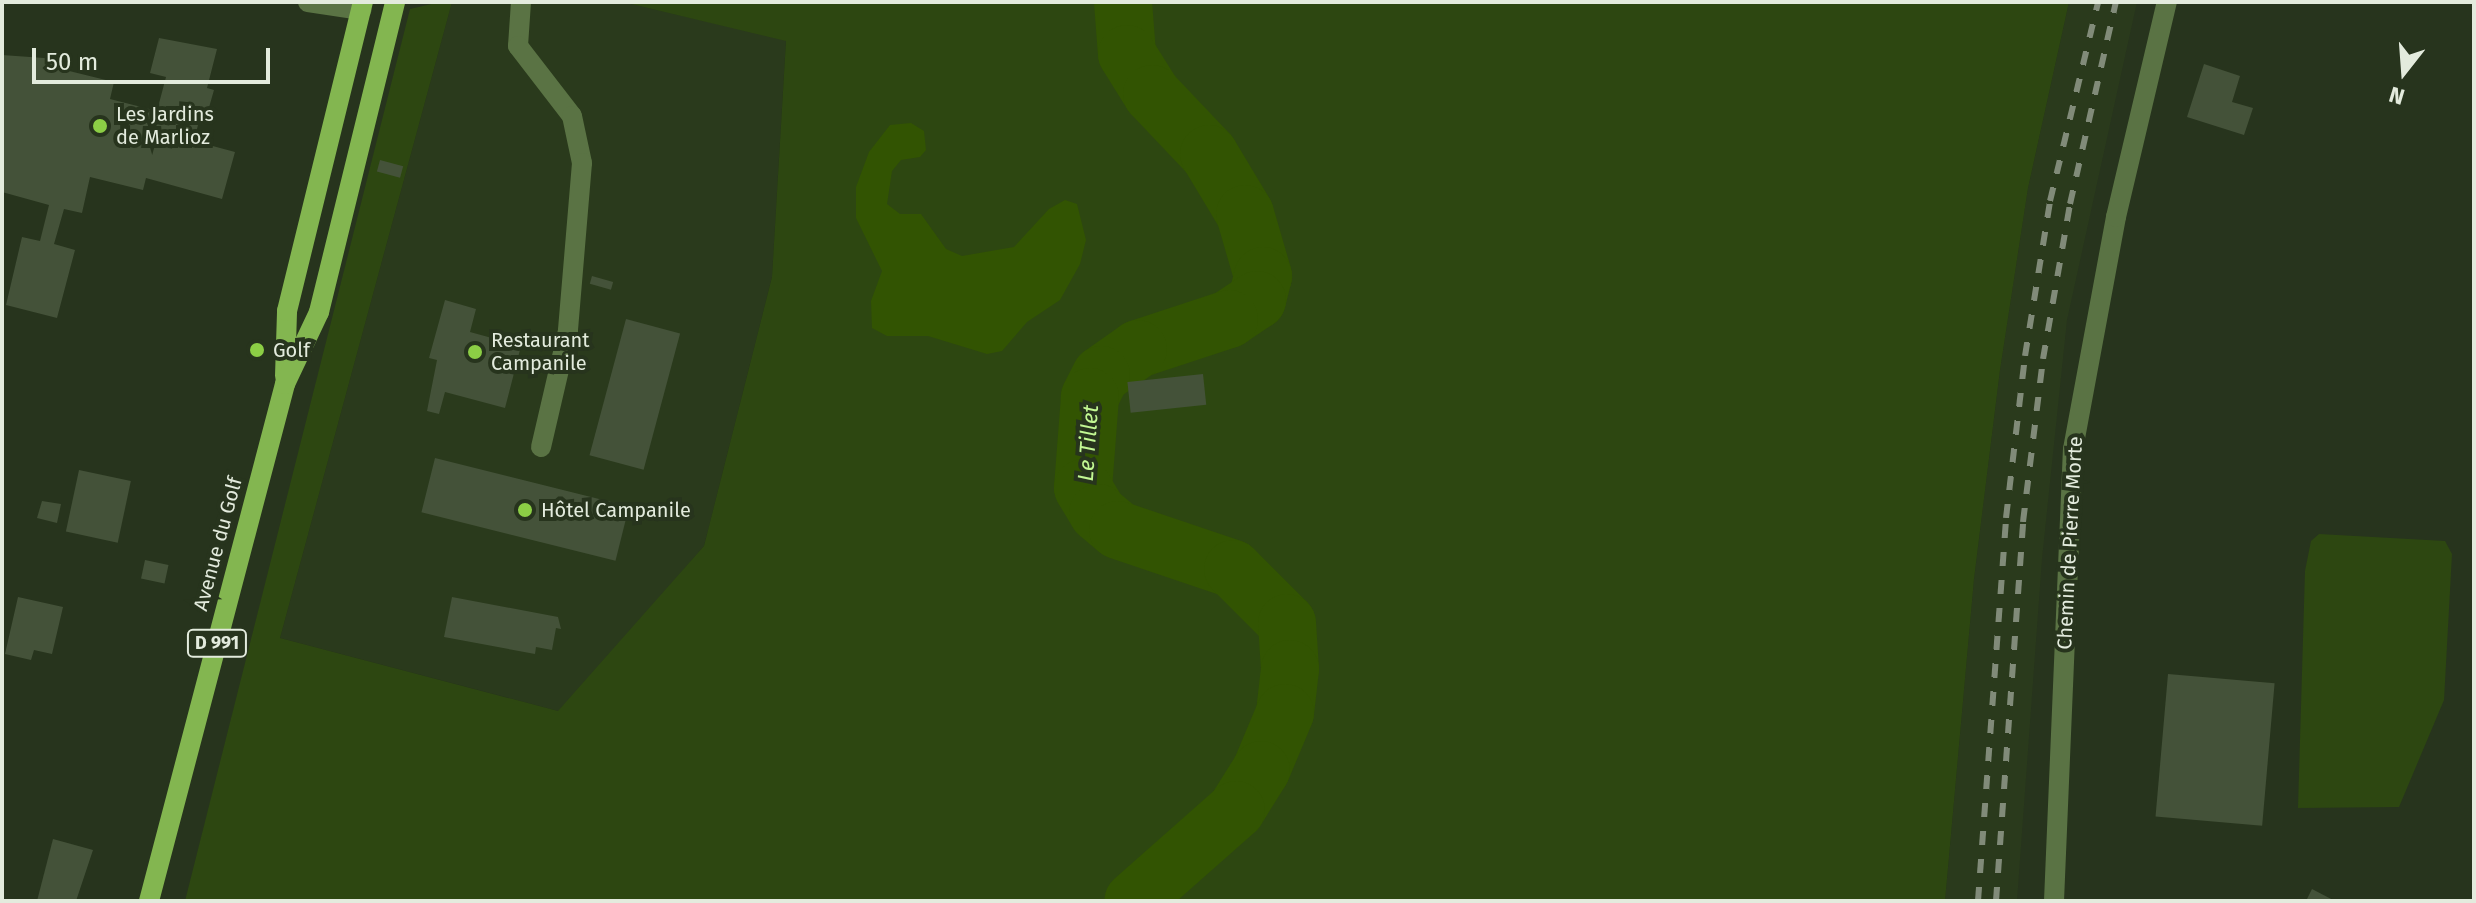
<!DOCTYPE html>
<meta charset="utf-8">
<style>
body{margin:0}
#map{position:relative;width:2476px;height:903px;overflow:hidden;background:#27341d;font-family:"Fira Sans",sans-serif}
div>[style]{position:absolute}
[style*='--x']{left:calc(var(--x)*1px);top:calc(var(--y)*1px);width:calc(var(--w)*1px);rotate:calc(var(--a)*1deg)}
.built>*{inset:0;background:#2a3a1c}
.green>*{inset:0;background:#2d4711}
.water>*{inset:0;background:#325402}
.river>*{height:58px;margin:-29px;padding:0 29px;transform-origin:29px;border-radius:29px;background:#325402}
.building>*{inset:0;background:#445239;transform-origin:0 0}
.minor>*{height:20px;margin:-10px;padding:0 10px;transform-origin:10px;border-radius:10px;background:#5a7344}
.primary>*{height:20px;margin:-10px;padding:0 10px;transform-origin:10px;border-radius:10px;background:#83b650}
.rail>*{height:6px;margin-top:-3px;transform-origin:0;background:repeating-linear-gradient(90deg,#818b79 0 14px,transparent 0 28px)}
.dots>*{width:22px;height:22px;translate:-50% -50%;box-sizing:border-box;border:4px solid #27341d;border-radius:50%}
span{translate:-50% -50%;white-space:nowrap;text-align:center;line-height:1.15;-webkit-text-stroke:8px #27341d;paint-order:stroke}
.shield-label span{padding:2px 6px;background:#27341d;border:2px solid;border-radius:6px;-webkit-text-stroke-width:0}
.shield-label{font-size:18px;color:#e3ebdd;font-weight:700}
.poi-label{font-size:20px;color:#e3ebdd}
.left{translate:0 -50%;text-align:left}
.street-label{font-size:20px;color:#e3ebdd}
.water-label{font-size:22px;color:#c2f893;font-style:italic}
.frame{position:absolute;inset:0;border:4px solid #e3ebdd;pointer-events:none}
.north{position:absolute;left:2364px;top:32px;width:80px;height:80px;-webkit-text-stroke:6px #27341d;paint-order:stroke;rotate:197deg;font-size:22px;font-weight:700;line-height:32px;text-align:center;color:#e3ebdd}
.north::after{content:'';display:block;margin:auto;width:28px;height:36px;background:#e3ebdd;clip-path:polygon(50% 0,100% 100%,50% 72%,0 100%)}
.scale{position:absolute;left:32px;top:48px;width:238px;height:36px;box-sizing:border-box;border:4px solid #e3ebdd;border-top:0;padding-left:10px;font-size:24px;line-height:28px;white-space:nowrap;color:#e3ebdd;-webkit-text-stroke:6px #27341d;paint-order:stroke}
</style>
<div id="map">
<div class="built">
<div style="clip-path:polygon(452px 2px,623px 2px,786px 40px,772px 277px,704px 546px,562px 712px,280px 638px)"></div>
<div style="clip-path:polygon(2069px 2px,2137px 2px,2067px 320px,2042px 559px,2017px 901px,1945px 901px,1974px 579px,2000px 370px,2028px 188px)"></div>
</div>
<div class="green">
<div style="clip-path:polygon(440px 2px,452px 2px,280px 638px,558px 711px,704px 546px,772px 277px,786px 41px,623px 2px,2069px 2px,2028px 188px,2000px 370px,1974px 579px,1945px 901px,185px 901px,410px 9px)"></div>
<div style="clip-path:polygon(2319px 534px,2445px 541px,2452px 554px,2444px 700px,2399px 807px,2298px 808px,2305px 571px,2311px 541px)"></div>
</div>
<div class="water">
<div style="clip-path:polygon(911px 123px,924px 131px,926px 150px,920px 157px,901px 160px,892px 171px,887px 204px,900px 214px,921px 214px,946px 249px,962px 256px,1014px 247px,1049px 209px,1065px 200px,1077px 204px,1086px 240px,1080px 264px,1060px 300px,1027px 322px,1002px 351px,987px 354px,928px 336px,887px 336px,872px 328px,871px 301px,882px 271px,856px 218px,856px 187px,869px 152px,890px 125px)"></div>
</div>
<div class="river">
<div style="--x:1123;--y:2;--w:52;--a:85.6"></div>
<div style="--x:1127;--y:54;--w:47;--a:58"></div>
<div style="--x:1152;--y:94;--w:83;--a:46.5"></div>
<div style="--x:1209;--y:154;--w:70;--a:59"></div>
<div style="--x:1245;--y:214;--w:65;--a:73.8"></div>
<div style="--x:1263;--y:276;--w:25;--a:104"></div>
<div style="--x:1257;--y:300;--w:34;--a:146"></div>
<div style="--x:1229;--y:319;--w:96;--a:161.8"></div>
<div style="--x:1138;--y:349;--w:45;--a:144.9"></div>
<div style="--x:1101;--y:375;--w:25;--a:117"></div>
<div style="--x:1090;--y:397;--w:91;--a:94.4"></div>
<div style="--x:1083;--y:488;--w:29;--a:59"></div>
<div style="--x:1098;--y:513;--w:26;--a:40"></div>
<div style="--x:1118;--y:530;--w:121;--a:18.7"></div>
<div style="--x:1233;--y:569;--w:76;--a:45"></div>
<div style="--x:1287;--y:623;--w:46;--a:86.3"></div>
<div style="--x:1290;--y:669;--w:44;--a:96.5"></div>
<div style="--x:1285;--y:713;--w:62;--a:112.8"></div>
<div style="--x:1261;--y:770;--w:47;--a:122"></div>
<div style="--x:1236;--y:810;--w:137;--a:138.5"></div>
</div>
<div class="building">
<div style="clip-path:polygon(159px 38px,217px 49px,207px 88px,214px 90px,208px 111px,202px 109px,194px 141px,235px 152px,222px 199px,146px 178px,143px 190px,90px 177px,82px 213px,64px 209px,54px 244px,75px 250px,57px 318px,6px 305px,22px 237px,40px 241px,49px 205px,2px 192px,2px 55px,58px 59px,57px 68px,114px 82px,110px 99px,157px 111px,166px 77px,150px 73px)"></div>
<div style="clip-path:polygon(2204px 64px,2240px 76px,2232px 102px,2253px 108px,2244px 135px,2187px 117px)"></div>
<div style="left:380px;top:160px;width:24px;height:12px;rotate:15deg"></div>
<div style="left:592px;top:276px;width:22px;height:8px;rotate:16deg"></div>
<div style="clip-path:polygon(445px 300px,476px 309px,470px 332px,521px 346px,505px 408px,445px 392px,439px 414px,427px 411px,437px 360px,429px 358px)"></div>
<div style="left:626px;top:319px;width:56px;height:141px;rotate:15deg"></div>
<div style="left:1203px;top:374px;width:31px;height:76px;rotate:84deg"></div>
<div style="left:435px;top:458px;width:200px;height:56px;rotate:14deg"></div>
<div style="left:79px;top:470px;width:53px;height:63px;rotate:12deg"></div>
<div style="clip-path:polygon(42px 501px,61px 504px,57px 523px,37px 518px)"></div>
<div style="left:145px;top:560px;width:24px;height:19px;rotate:12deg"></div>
<div style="clip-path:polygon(18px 597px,63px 607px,52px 654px,34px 650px,31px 660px,5px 654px)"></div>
<div style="clip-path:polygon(452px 597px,558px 617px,561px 629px,556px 628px,552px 650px,536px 647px,535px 654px,444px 637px)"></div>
<div style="left:2168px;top:674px;width:107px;height:143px;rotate:5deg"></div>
<div style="clip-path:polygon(53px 839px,93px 850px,76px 901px,37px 901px)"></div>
<div style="clip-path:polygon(2312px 889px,2335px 901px,2306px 901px)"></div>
</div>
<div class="minor">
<div style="--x:308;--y:2;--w:54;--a:8.6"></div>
<div style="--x:521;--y:2;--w:44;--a:93.9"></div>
<div style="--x:518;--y:46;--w:88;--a:52.4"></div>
<div style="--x:572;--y:116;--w:48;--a:78"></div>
<div style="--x:582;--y:163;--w:169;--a:94.8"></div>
<div style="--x:568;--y:331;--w:119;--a:103.1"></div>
<div style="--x:2054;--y:901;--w:452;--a:-87.6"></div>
<div style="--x:2073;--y:449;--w:236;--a:-79.5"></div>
<div style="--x:2116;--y:217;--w:221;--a:-76.7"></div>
</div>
<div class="primary">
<div style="--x:285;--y:376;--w:65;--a:-88.2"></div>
<div style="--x:287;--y:311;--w:318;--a:-76.2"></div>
<div style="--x:149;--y:901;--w:535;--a:-75.26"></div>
<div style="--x:285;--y:384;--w:80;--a:-64.7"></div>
<div style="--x:319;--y:312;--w:319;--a:-76.2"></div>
</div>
<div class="rail">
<div style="--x:1978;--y:901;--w:384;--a:-85.8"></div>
<div style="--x:2006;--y:518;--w:163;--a:-83.3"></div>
<div style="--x:2025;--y:356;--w:157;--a:-80.8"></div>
<div style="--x:2050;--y:201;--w:205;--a:-76.4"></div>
<div style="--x:1996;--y:901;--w:380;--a:-85.9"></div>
<div style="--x:2023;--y:522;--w:164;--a:-83"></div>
<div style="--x:2043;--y:359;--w:157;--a:-80.1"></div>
<div style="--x:2070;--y:204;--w:207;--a:-77.2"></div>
</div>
<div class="dots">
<div style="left:100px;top:126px;background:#8cce45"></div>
<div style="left:257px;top:350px;background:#8cce45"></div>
<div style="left:475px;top:352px;background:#8cce45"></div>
<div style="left:525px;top:510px;background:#8cce45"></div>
</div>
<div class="shield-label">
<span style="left:217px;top:643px">D 991</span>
</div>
<div class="poi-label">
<span class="left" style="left:116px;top:126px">Les Jardins<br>de Marlioz</span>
<span class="left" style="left:491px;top:352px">Restaurant<br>Campanile</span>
<span class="left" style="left:273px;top:350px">Golf</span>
<span class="left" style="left:541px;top:510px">Hôtel Campanile</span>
</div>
<div class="street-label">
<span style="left:2070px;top:543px;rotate:-87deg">Chemin de Pierre Morte</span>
<span style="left:218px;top:544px;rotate:-75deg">Avenue du Golf</span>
</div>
<div class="water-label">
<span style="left:1088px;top:443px;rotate:-86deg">Le Tillet</span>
</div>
<div class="frame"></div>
<div class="north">N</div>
<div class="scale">50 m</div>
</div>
